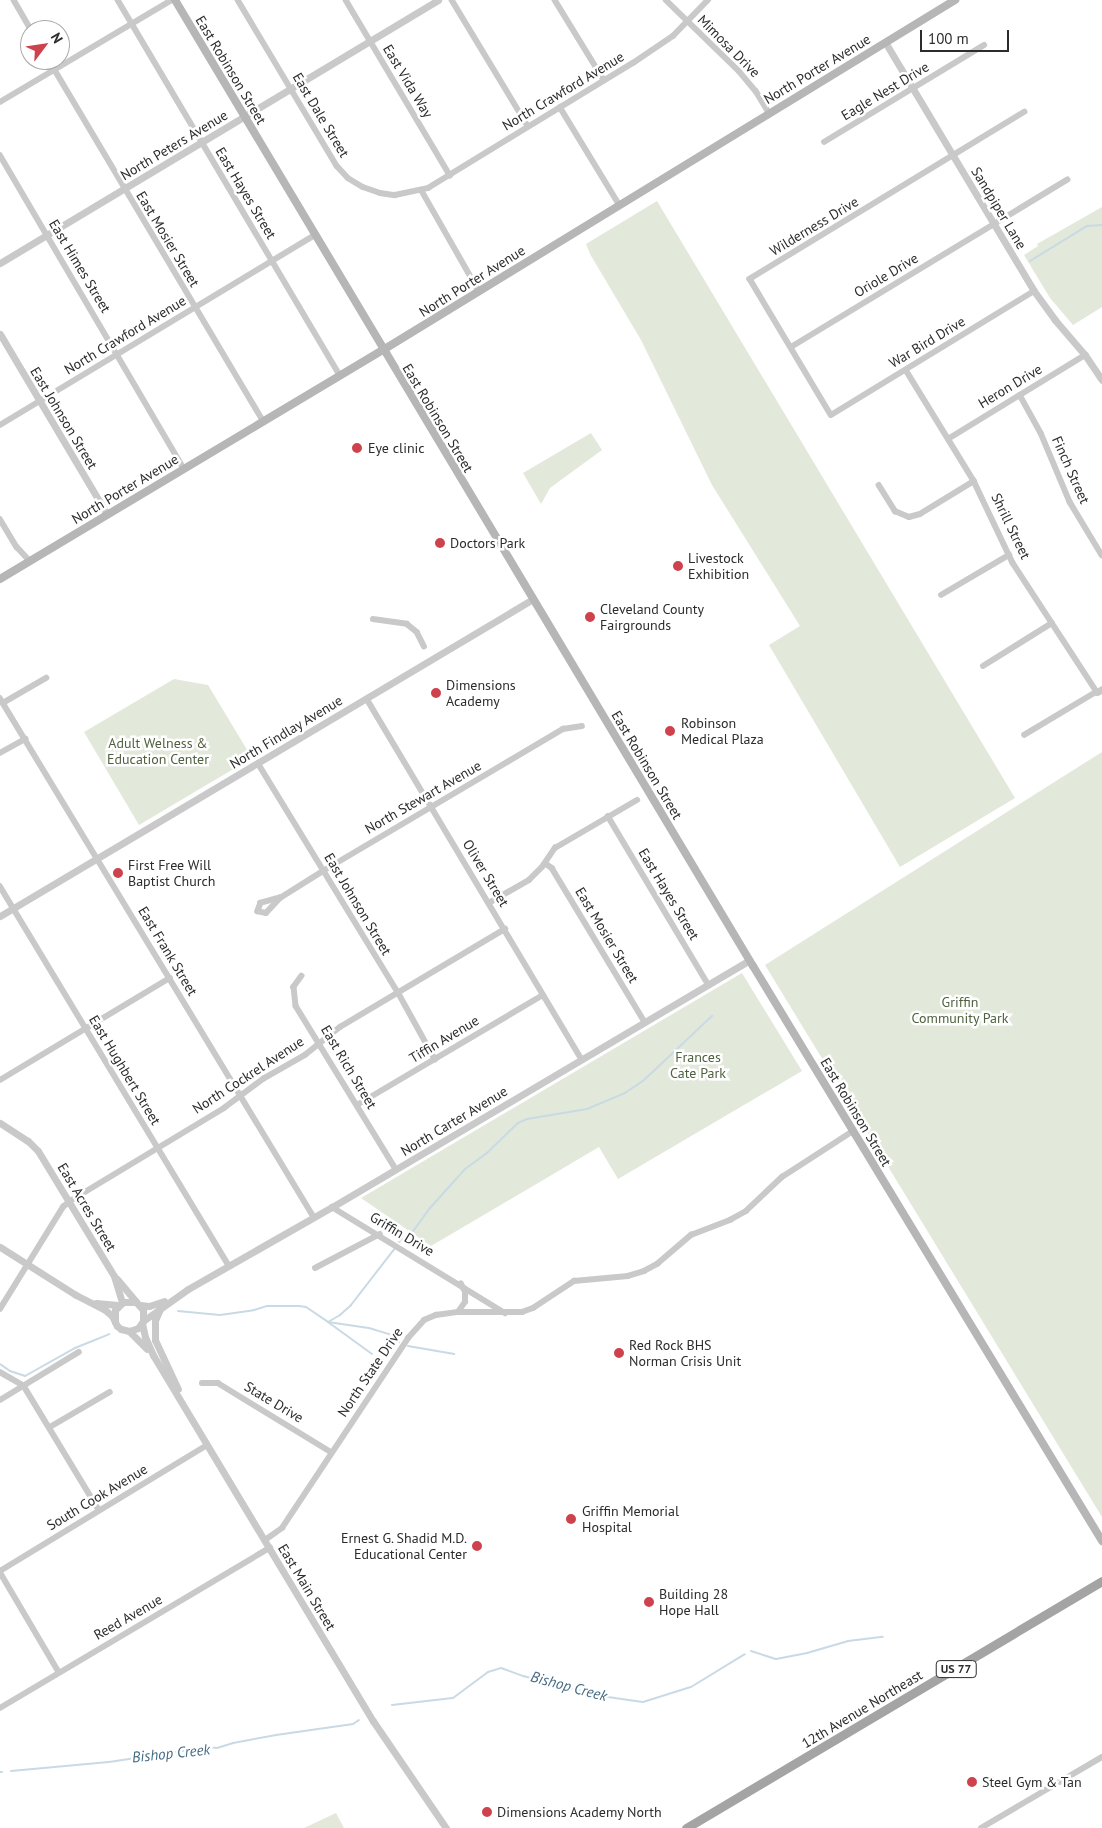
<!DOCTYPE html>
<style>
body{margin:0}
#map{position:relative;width:1102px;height:1828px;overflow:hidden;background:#fff;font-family:"PT Sans",sans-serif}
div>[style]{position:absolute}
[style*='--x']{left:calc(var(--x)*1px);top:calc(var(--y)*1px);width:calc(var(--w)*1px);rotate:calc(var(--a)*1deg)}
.green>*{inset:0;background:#e2e8da}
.stream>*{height:2px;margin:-1px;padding:0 1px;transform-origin:1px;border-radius:1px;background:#c9dae5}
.minor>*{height:5.5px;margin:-2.75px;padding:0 2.75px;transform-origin:2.75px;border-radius:2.75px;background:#c9c9c9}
.tertiary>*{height:7px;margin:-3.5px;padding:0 3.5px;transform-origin:3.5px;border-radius:3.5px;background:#c9c9c9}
.secondary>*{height:8px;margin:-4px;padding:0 4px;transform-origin:4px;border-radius:4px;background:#b6b6b6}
.primary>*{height:9px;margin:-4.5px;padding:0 4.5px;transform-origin:4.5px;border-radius:4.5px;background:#a4a4a4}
.dots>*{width:14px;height:14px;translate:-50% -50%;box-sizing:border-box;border:2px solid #fff;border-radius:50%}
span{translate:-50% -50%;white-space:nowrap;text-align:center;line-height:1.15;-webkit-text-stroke:5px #fff;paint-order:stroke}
.shield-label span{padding:1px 4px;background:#fff;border:1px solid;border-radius:4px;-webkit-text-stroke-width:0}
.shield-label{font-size:12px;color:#2c2c2c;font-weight:700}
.street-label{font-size:14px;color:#2c2c2c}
.poi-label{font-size:14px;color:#2c2c2c}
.left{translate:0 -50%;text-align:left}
.right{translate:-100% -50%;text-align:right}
.park-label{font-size:14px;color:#4f613f}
.water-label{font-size:15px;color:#446b83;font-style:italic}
.north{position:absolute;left:20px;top:20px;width:50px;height:50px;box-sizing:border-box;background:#fff;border:1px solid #ababab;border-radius:50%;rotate:59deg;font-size:14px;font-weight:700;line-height:20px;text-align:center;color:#2c2c2c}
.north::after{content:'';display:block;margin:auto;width:18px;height:22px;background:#ce424d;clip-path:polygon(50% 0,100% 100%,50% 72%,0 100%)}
.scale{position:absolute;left:920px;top:30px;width:89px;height:22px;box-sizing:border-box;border:2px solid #2c2c2c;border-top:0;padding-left:6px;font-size:15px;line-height:18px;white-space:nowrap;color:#2c2c2c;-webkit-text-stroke:4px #fff;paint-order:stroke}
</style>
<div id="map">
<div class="green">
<div style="clip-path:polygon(657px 201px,1015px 798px,900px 867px,769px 645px,800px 626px,712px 485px,641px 340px,590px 254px,586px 244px)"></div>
<div style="clip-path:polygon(1102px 207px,1102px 307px,1073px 325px,1050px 298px,1024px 255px,1038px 246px,1037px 244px)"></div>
<div style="clip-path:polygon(591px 433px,602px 450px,550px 488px,541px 504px,523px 473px)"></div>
<div style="clip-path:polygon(174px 679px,208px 685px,252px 758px,139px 825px,84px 732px)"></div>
<div style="clip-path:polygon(1102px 752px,1102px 1517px,765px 965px)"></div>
<div style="clip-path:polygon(742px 973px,802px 1071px,618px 1179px,599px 1147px,431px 1246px,361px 1198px)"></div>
<div style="clip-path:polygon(336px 1813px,344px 1828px,304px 1828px)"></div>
</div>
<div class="stream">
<div style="--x:1030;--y:261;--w:67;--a:-31.6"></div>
<div style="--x:1087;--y:226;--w:15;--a:-4"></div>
<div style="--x:399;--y:1242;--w:14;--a:-34"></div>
<div style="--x:411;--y:1234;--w:32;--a:-54"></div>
<div style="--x:430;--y:1208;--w:52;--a:-48.1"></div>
<div style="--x:465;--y:1169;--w:27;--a:-36"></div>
<div style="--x:487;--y:1153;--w:43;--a:-44.1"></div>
<div style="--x:518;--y:1123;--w:10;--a:-24"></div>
<div style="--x:527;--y:1119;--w:61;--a:-9.5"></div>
<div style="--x:587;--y:1109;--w:41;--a:-22.8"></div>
<div style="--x:625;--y:1093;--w:22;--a:-34"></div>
<div style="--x:643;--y:1081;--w:95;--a:-43.3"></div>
<div style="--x:178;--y:1311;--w:42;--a:5.4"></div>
<div style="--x:220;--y:1315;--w:34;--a:-8"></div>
<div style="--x:254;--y:1310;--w:14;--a:-17"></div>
<div style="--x:267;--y:1306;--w:32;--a:0"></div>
<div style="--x:299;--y:1306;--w:7;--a:8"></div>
<div style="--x:306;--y:1307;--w:27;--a:34"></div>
<div style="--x:328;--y:1322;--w:41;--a:8.3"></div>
<div style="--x:369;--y:1328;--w:21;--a:17"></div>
<div style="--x:389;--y:1334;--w:13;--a:39"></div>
<div style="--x:408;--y:1346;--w:47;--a:9.9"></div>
<div style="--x:372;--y:1354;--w:54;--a:-144"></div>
<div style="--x:328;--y:1322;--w:14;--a:-30"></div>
<div style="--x:340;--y:1315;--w:15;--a:-42"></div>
<div style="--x:351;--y:1305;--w:72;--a:-52.3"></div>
<div style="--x:0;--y:1364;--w:12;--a:35"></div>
<div style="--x:10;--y:1371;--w:16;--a:18"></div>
<div style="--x:25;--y:1376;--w:57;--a:-29.2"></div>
<div style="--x:75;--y:1348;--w:37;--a:-22"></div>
<div style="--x:751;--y:1651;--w:26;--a:18"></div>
<div style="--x:776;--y:1659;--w:32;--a:-11"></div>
<div style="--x:807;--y:1653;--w:43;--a:-16.3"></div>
<div style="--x:848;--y:1641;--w:35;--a:-7"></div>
<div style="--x:392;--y:1705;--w:61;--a:-6.5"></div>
<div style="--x:453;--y:1698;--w:44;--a:-36.6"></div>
<div style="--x:488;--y:1672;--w:14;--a:-17"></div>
<div style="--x:501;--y:1668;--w:23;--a:20"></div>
<div style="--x:523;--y:1676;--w:81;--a:14.4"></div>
<div style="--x:601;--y:1696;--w:42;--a:8.1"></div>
<div style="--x:643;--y:1702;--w:50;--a:-17.4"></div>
<div style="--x:691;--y:1687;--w:63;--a:-31.4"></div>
<div style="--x:11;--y:1771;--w:98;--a:-5.2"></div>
<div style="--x:109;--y:1762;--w:101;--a:-8.5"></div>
<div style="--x:209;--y:1747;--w:8;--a:7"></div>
<div style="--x:217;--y:1748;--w:17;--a:-17"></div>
<div style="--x:233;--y:1743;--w:44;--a:-10.5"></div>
<div style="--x:276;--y:1735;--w:78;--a:-8.1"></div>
<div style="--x:353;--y:1724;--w:7;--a:-34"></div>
<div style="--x:0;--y:1772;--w:2;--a:0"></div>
</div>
<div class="minor">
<div style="--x:14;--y:0;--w:34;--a:60"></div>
<div style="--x:118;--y:0;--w:436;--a:59.4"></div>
<div style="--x:238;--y:0;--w:193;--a:59.2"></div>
<div style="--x:337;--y:166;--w:16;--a:47"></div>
<div style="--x:348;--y:178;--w:17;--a:31"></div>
<div style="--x:363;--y:187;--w:18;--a:19"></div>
<div style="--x:380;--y:193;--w:15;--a:8"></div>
<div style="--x:395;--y:195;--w:34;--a:-12"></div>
<div style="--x:428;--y:188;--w:240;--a:-31.4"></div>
<div style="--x:633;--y:63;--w:48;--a:-34"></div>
<div style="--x:673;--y:36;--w:50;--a:-45.8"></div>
<div style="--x:346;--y:0;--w:204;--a:59.3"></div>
<div style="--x:452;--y:0;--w:147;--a:58.9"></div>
<div style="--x:555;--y:0;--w:94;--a:58.5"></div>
<div style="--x:666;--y:0;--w:102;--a:44.2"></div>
<div style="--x:739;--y:71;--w:26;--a:50"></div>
<div style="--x:756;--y:91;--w:26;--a:59"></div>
<div style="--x:49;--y:60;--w:420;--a:59.3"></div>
<div style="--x:0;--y:102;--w:200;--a:-30.7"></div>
<div style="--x:560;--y:107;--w:114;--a:58.7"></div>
<div style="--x:1025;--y:112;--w:322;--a:148.7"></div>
<div style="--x:750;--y:279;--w:158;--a:59.2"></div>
<div style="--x:831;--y:415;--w:238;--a:-31.4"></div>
<div style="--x:824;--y:142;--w:187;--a:-31.2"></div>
<div style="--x:0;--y:155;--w:364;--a:59.6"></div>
<div style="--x:422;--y:191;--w:115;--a:60.3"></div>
<div style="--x:791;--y:347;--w:323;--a:-31.2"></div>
<div style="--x:906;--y:370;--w:130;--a:58.5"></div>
<div style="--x:974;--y:481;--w:91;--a:64.6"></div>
<div style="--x:1013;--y:563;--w:154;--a:56.9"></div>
<div style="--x:1097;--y:692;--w:84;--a:149.2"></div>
<div style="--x:1020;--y:395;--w:43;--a:61.1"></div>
<div style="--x:1041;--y:433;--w:75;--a:67.2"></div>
<div style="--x:1070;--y:502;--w:62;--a:58.9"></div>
<div style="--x:0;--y:425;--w:368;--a:-31.1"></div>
<div style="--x:948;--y:439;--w:161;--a:-31.5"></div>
<div style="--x:879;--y:485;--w:31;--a:58"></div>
<div style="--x:895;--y:511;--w:15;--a:23"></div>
<div style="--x:909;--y:517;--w:11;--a:-15"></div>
<div style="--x:920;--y:514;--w:63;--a:-31.4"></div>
<div style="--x:0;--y:519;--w:33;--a:59"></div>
<div style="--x:17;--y:547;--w:19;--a:47"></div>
<div style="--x:941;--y:595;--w:79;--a:-30.5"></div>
<div style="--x:373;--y:619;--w:34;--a:8"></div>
<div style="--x:407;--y:624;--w:13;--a:39"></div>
<div style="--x:417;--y:632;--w:16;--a:63"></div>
<div style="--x:983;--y:666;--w:81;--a:-31.9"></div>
<div style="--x:0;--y:698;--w:607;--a:58.83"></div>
<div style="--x:367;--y:699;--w:419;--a:59.2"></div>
<div style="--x:3;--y:703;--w:50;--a:-30.2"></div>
<div style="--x:0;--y:753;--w:29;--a:-29"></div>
<div style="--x:258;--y:763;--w:268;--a:58.6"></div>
<div style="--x:398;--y:992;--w:77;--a:61.1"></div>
<div style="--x:608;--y:816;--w:196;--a:59.2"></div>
<div style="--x:545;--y:863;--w:9;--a:36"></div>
<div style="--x:552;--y:868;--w:180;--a:58.9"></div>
<div style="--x:0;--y:886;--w:443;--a:58.9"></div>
<div style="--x:280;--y:898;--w:20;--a:165"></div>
<div style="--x:261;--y:903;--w:9;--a:111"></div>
<div style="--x:258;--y:911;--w:8;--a:14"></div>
<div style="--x:266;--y:913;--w:21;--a:-47"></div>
<div style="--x:280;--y:898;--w:51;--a:-32.1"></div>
<div style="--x:323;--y:871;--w:279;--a:-30.6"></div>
<div style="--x:563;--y:729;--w:19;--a:-9"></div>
<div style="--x:489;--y:903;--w:46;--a:-29.9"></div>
<div style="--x:529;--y:880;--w:18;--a:-45"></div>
<div style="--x:542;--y:867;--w:23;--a:-56"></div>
<div style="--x:555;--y:848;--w:95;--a:-30.3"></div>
<div style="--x:302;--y:976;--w:14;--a:126"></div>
<div style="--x:294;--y:987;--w:19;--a:84"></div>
<div style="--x:296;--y:1006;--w:191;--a:58.5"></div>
<div style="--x:0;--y:1080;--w:198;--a:-31"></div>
<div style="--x:357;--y:1105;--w:216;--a:-30.6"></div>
<div style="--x:332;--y:1207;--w:203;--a:31.5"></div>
<div style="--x:315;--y:1268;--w:73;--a:-27.6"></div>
<div style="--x:0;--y:1309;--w:120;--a:-58.3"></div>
<div style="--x:63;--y:1207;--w:9;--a:-41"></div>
<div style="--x:70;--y:1201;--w:180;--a:-31.1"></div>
<div style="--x:224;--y:1108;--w:49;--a:-36.6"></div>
<div style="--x:263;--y:1079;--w:48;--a:-29.7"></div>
<div style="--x:305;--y:1055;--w:45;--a:-38.7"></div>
<div style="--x:340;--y:1027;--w:192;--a:-30.7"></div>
<div style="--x:458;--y:1312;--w:12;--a:-55"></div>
<div style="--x:465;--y:1302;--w:10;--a:-90"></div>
<div style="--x:465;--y:1292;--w:9;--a:-117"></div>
<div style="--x:0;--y:1372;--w:28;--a:30"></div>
<div style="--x:24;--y:1386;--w:145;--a:58.8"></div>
<div style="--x:202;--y:1383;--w:16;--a:0"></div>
<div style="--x:218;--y:1383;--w:132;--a:31.4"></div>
<div style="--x:0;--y:1400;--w:92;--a:-31.3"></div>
<div style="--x:50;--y:1427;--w:69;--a:-30.3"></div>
<div style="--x:265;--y:1540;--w:21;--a:-35"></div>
<div style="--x:282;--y:1528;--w:228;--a:-56.4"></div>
<div style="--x:408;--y:1338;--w:24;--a:-48"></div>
<div style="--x:424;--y:1320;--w:13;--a:-23"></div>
<div style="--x:436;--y:1315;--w:22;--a:-8"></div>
<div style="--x:458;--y:1312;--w:64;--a:0"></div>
<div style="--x:522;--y:1312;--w:12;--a:-20"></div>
<div style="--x:533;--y:1308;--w:49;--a:-33.4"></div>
<div style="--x:574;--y:1281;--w:54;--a:-5.3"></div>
<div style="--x:628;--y:1276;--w:17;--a:-17"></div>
<div style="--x:644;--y:1271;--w:15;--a:-28"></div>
<div style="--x:657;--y:1264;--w:45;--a:-40.5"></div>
<div style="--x:691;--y:1235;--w:42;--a:-21"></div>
<div style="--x:730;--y:1220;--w:18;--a:-29"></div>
<div style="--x:746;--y:1211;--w:50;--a:-43.4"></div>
<div style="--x:782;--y:1177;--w:85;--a:-32.9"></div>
<div style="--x:0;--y:1571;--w:242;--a:-31.3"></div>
<div style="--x:0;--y:1572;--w:116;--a:59.5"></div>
<div style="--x:0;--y:1708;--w:314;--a:-30.7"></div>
<div style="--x:981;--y:1828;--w:140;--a:-30.4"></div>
</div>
<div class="tertiary">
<div style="--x:885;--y:42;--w:290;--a:59.1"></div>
<div style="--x:1034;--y:291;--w:36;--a:54"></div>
<div style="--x:1055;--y:320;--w:46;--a:49.4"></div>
<div style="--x:1085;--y:355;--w:30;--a:56"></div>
<div style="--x:0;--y:263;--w:511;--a:-30.98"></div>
<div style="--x:0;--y:334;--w:209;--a:59.3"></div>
<div style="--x:1097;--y:692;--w:6;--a:-31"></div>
<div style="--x:0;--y:916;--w:620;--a:-30.74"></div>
<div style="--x:0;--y:1123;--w:33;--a:33"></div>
<div style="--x:28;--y:1141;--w:14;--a:45"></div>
<div style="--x:38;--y:1151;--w:146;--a:58.7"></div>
<div style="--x:114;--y:1276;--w:28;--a:73"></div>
<div style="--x:0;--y:1247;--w:90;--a:32.3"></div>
<div style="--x:76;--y:1295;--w:31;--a:27"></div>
<div style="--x:104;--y:1309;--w:11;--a:41"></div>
<div style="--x:112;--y:1316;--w:11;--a:63"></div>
<div style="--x:117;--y:1326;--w:5;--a:37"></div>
<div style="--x:121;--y:1329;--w:8;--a:14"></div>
<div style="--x:129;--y:1331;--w:9;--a:-18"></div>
<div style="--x:138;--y:1328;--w:9;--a:-54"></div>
<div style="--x:143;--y:1321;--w:11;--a:-90"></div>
<div style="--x:143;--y:1310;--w:11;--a:-131"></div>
<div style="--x:136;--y:1302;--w:13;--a:180"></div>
<div style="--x:123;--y:1302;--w:11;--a:135"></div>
<div style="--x:115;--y:1310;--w:12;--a:90"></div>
<div style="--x:117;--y:1279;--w:30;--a:50"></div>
<div style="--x:96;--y:1303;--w:22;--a:5"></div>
<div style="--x:140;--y:1305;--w:9;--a:6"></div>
<div style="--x:149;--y:1306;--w:16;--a:-18"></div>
<div style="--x:160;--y:1309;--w:12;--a:114"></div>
<div style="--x:155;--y:1320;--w:20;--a:90"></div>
<div style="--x:155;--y:1340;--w:54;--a:64.9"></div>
<div style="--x:143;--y:1321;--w:55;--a:-35.4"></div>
<div style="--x:188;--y:1289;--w:166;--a:-29.7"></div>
<div style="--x:332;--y:1207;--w:485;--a:-30.6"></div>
<div style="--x:142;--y:1323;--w:14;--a:78"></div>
<div style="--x:145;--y:1337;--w:20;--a:66"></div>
<div style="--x:153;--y:1355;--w:427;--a:59"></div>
<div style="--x:373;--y:1721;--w:130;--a:55.7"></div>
<div style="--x:129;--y:1331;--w:25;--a:45"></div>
</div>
<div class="secondary">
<div style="--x:175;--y:0;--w:1126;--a:59.11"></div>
<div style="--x:753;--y:966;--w:673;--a:58.74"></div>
<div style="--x:0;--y:579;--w:446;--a:-30.9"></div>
<div style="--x:383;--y:350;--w:671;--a:-31.46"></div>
</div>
<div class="primary">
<div style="--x:686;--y:1828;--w:484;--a:-30.7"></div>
</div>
<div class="dots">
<div style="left:357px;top:448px;background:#ce424d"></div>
<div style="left:440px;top:543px;background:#ce424d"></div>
<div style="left:678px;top:566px;background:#ce424d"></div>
<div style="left:590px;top:617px;background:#ce424d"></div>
<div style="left:436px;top:693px;background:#ce424d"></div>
<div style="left:670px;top:731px;background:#ce424d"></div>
<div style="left:118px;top:873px;background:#ce424d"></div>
<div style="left:619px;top:1353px;background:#ce424d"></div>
<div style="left:571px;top:1519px;background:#ce424d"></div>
<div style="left:477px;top:1546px;background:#ce424d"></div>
<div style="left:649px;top:1602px;background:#ce424d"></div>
<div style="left:972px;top:1782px;background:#ce424d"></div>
<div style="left:487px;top:1812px;background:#ce424d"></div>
</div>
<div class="shield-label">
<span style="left:956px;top:1669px">US 77</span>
</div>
<div class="street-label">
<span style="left:729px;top:46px;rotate:45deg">Mimosa Drive</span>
<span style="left:817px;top:69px;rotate:-31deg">North Porter Avenue</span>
<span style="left:231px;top:70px;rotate:59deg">East Robinson Street</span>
<span style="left:408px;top:81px;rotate:59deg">East Vida Way</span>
<span style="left:563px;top:91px;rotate:-31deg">North Crawford Avenue</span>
<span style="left:885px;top:91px;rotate:-31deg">Eagle Nest Drive</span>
<span style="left:321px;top:115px;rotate:59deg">East Dale Street</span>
<span style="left:174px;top:145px;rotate:-31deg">North Peters Avenue</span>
<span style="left:246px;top:193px;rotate:59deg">East Hayes Street</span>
<span style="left:999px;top:208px;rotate:59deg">Sandpiper Lane</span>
<span style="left:814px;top:226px;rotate:-31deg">Wilderness Drive</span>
<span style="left:168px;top:239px;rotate:59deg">East Mosier Street</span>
<span style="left:80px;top:266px;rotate:59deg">East Himes Street</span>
<span style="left:886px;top:275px;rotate:-31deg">Oriole Drive</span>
<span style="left:472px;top:281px;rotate:-32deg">North Porter Avenue</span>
<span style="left:125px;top:335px;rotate:-31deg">North Crawford Avenue</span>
<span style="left:927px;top:342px;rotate:-31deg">War Bird Drive</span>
<span style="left:1010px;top:386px;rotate:-31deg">Heron Drive</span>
<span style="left:64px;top:418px;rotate:59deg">East Johnson Street</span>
<span style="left:438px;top:418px;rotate:59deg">East Robinson Street</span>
<span style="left:1071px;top:470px;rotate:66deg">Finch Street</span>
<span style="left:125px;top:489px;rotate:-31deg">North Porter Avenue</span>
<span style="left:1011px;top:526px;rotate:64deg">Shrill Street</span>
<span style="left:286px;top:732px;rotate:-31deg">North Findlay Avenue</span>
<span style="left:647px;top:765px;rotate:59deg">East Robinson Street</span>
<span style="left:423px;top:797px;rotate:-30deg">North Stewart Avenue</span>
<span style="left:486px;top:873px;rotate:59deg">Oliver Street</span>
<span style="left:669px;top:894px;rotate:59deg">East Hayes Street</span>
<span style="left:358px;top:904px;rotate:59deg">East Johnson Street</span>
<span style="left:607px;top:935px;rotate:59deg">East Mosier Street</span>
<span style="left:168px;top:951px;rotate:59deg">East Frank Street</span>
<span style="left:444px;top:1039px;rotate:-31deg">Tiffin Avenue</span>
<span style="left:349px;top:1067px;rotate:59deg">East Rich Street</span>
<span style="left:125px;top:1070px;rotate:59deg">East Hughbert Street</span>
<span style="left:248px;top:1075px;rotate:-33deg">North Cockrel Avenue</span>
<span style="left:856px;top:1112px;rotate:59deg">East Robinson Street</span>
<span style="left:454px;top:1121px;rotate:-31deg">North Carter Avenue</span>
<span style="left:87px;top:1207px;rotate:59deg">East Acres Street</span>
<span style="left:402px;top:1234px;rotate:31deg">Griffin Drive</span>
<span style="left:370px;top:1372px;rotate:-56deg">North State Drive</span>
<span style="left:274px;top:1402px;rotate:31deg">State Drive</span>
<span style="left:97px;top:1497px;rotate:-31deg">South Cook Avenue</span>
<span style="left:307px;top:1587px;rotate:59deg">East Main Street</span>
<span style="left:128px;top:1617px;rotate:-30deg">Reed Avenue</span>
<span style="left:862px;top:1709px;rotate:-31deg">12th Avenue Northeast</span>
</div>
<div class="poi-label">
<span class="left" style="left:368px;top:448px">Eye clinic</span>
<span class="left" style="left:450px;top:543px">Doctors Park</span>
<span class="left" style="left:688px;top:566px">Livestock<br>Exhibition</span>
<span class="left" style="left:600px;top:617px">Cleveland County<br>Fairgrounds</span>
<span class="left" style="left:446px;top:693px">Dimensions<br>Academy</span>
<span class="left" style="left:681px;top:731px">Robinson<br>Medical Plaza</span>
<span class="left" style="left:128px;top:873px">First Free Will<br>Baptist Church</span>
<span class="left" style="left:629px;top:1353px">Red Rock BHS<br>Norman Crisis Unit</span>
<span class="left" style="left:582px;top:1519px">Griffin Memorial<br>Hospital</span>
<span class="right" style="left:467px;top:1546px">Ernest G. Shadid M.D.<br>Educational Center</span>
<span class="left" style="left:659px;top:1602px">Building 28<br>Hope Hall</span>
<span class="left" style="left:982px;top:1782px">Steel Gym &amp; Tan</span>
<span class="left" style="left:497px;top:1812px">Dimensions Academy North</span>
</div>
<div class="park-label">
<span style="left:158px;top:751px">Adult Welness &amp;<br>Education Center</span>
<span style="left:960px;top:1010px">Griffin<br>Community Park</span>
<span style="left:698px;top:1065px">Frances<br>Cate Park</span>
</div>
<div class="water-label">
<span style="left:569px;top:1686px;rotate:15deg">Bishop Creek</span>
<span style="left:171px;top:1753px;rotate:-6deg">Bishop Creek</span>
</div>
<div class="north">N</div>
<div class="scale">100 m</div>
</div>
